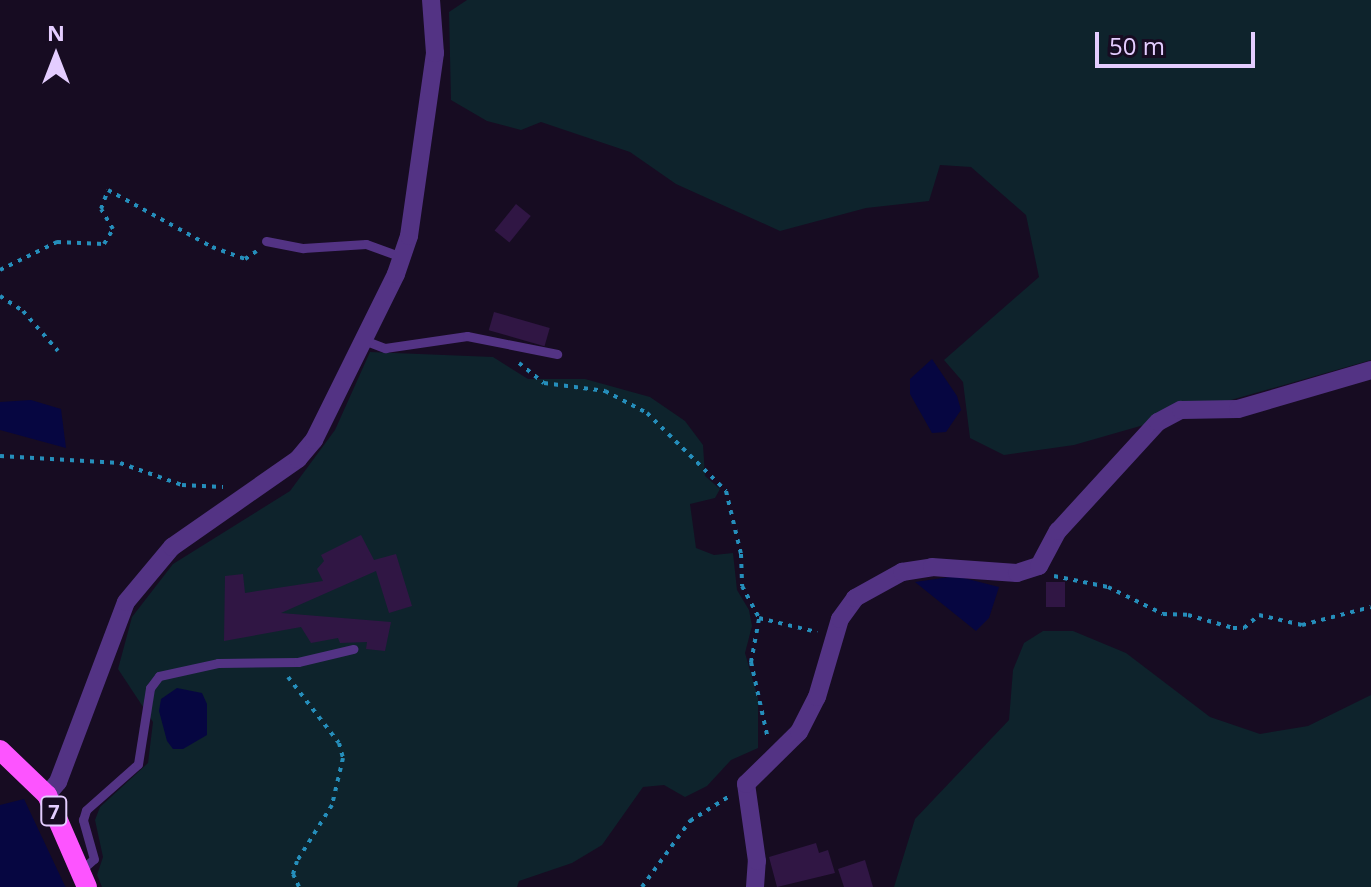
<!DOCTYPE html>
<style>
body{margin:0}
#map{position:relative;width:1371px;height:887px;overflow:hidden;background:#170c22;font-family:"Open Sans",sans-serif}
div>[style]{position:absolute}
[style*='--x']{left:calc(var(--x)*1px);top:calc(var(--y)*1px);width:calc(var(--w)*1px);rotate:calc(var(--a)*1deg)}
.green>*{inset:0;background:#0e232c}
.water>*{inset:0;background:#060641}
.building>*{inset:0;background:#301644;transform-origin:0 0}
.path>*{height:4px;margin-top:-2px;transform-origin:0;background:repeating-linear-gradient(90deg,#258ebb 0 4px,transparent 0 10px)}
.service>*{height:9px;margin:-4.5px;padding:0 4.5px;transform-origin:4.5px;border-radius:4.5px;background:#533384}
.minor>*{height:18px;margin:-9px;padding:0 9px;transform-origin:9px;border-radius:9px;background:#533384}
.primary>*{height:20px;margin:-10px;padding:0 10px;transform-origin:10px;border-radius:10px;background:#fd54ff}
span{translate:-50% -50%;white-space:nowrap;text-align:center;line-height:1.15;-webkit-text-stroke:6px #170c22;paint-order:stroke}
.shield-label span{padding:2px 6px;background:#170c22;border:2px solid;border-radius:6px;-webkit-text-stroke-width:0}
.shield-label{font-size:20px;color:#e4cdff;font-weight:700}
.north{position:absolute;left:16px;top:16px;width:80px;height:80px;-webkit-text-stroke:6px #170c22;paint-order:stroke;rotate:0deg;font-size:22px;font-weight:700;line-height:32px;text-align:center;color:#e4cdff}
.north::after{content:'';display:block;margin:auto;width:28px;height:36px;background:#e4cdff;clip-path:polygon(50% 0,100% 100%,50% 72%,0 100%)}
.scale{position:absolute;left:1095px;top:32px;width:160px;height:36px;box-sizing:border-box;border:4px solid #e4cdff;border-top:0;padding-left:10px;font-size:24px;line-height:28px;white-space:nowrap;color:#e4cdff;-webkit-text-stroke:6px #170c22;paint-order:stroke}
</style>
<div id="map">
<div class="green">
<div style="clip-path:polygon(467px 0,1371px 0,1371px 360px,1074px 445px,1004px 455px,970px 438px,963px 382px,944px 360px,1039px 277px,1026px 215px,971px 167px,940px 165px,929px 201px,866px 208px,780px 231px,676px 184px,630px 152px,541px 122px,521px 130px,487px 121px,451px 100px,449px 12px)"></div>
<div style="clip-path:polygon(370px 352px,493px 357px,528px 379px,585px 379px,650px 397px,685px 421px,703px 445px,705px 476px,720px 489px,715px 498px,690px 504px,696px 548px,714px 555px,733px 553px,737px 590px,749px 610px,752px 626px,745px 653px,758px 698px,758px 748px,731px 760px,707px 786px,685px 797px,664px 785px,643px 787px,602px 845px,572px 863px,519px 881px,517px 887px,102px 887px,97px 875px,103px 857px,95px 820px,100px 807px,148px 763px,153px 722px,118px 669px,132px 617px,173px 564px,290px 491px,335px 430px)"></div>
<div style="clip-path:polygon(1043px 631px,1073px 631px,1126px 653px,1210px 717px,1260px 734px,1308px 726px,1371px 695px,1371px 887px,894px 887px,915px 819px,1009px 720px,1013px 670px,1024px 643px)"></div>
</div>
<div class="water">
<div style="clip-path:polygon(932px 359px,957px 396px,961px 410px,946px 432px,932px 433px,910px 394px,910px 379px)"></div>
<div style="clip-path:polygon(31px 400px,61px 409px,66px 448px,0 430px,0 402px)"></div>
<div style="clip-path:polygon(956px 576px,999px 587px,989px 618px,976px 631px,915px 582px)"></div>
<div style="clip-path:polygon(177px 688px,202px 693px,207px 704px,207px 735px,183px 749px,173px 749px,167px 741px,159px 711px,161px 699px)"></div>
<div style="clip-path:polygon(24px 799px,65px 886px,66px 887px,0 887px,0 805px)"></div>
</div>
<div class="building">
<div style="left:516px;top:204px;width:19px;height:34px;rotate:39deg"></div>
<div style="left:494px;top:312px;width:58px;height:19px;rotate:16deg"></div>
<div style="clip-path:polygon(361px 535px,374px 560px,396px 554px,412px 606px,389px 613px,376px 571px,281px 613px,391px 622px,385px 651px,366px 649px,367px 642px,340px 643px,338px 638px,311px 643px,301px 627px,224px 641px,225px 576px,243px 574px,245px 593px,323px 581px,317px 569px,324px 561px,321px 555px)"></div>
<div style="left:1046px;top:582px;width:19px;height:25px"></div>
<div style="clip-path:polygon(816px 843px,819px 853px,828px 850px,835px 873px,777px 887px,769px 857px)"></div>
<div style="clip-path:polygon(865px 860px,873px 887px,844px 887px,838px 869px)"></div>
</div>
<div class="path">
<div style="--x:0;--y:270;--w:64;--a:-26.2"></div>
<div style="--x:57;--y:242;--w:47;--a:2.4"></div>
<div style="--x:104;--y:244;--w:17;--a:-59"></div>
<div style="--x:113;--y:229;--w:23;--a:-121"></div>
<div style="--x:101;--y:209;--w:20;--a:-70"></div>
<div style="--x:108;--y:190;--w:119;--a:28.7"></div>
<div style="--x:212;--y:247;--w:35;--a:20"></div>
<div style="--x:245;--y:259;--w:14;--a:-34"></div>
<div style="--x:0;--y:296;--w:27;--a:33"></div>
<div style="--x:23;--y:311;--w:53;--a:48.8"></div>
<div style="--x:519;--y:363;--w:32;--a:39"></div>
<div style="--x:544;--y:383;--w:62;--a:7.5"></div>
<div style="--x:605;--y:391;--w:47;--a:27.6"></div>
<div style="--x:647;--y:413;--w:111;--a:44.6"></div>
<div style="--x:726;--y:491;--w:65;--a:76.6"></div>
<div style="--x:741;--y:554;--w:32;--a:88"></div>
<div style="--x:742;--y:586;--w:36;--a:62"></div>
<div style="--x:759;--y:618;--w:60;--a:13.6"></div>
<div style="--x:0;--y:456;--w:120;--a:3.3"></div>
<div style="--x:120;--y:463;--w:66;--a:19.5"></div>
<div style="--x:182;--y:485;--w:41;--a:2.8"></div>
<div style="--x:1054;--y:576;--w:55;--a:11.5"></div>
<div style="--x:1108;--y:587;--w:61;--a:26.1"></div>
<div style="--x:1163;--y:614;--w:25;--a:2"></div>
<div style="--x:1188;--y:615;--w:47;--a:16.1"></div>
<div style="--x:1233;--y:628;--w:11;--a:0"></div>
<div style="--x:1244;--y:628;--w:20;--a:-41"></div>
<div style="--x:1259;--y:615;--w:44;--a:13.1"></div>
<div style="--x:1302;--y:625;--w:71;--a:-14.6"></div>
<div style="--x:759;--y:619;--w:44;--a:100.5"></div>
<div style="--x:751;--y:662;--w:75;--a:77.6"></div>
<div style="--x:288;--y:677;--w:83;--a:52.3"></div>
<div style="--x:339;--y:743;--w:16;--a:75"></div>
<div style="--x:343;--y:758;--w:48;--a:103.2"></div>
<div style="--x:332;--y:805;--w:66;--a:122"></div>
<div style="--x:297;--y:861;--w:14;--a:107"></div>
<div style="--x:293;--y:874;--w:14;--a:65"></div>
<div style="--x:642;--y:887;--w:82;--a:-54"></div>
<div style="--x:690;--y:821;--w:45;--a:-32.3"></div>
</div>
<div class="service">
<div style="--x:266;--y:241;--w:38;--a:11"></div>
<div style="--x:303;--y:248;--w:63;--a:-3.6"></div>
<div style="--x:366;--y:244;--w:38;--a:20"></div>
<div style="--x:361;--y:339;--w:26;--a:21"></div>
<div style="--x:385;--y:348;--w:83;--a:-8.3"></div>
<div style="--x:467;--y:336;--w:92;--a:11.3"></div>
<div style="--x:80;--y:871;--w:18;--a:-41"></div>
<div style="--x:94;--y:859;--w:41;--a:-105.8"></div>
<div style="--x:83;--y:820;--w:10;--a:-73"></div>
<div style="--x:86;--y:810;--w:69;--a:-41.5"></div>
<div style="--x:138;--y:764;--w:77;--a:-81"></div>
<div style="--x:150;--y:688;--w:15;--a:-53"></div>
<div style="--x:159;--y:676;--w:60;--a:-12.4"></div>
<div style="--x:218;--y:663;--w:80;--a:-0.7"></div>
<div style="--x:298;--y:662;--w:57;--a:-13.3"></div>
</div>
<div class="minor">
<div style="--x:47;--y:795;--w:17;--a:-50"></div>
<div style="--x:58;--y:782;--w:192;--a:-69.3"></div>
<div style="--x:126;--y:602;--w:72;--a:-50.1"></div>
<div style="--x:172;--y:547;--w:154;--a:-34.9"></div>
<div style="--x:298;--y:459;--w:25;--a:-50"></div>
<div style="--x:314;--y:440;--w:185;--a:-63.7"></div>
<div style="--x:396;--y:274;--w:40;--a:-71.1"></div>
<div style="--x:409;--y:236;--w:185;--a:-81.9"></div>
<div style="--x:435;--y:53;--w:53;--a:-94.3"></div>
<div style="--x:755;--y:887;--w:26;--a:-86"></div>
<div style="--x:757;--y:861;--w:78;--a:-98.1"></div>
<div style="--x:746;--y:784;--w:74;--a:-44.5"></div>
<div style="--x:799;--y:732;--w:39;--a:-63"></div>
<div style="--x:817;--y:697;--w:81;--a:-73.6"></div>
<div style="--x:840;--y:619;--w:26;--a:-54"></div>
<div style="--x:855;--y:598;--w:54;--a:-29"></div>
<div style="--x:902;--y:572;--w:30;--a:-9"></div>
<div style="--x:932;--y:567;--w:85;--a:4"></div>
<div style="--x:1017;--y:573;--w:23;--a:-18"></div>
<div style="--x:1039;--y:566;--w:40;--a:-62"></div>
<div style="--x:1058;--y:531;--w:148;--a:-47.5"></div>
<div style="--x:1158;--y:422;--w:26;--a:-28"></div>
<div style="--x:1181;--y:410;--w:57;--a:-1"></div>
<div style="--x:1238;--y:409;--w:139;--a:-16.3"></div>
</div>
<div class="primary">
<div style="--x:0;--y:750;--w:65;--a:43.8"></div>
<div style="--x:47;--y:795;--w:100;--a:66.5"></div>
</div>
<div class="shield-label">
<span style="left:54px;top:811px">7</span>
</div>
<div class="north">N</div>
<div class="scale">50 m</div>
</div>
